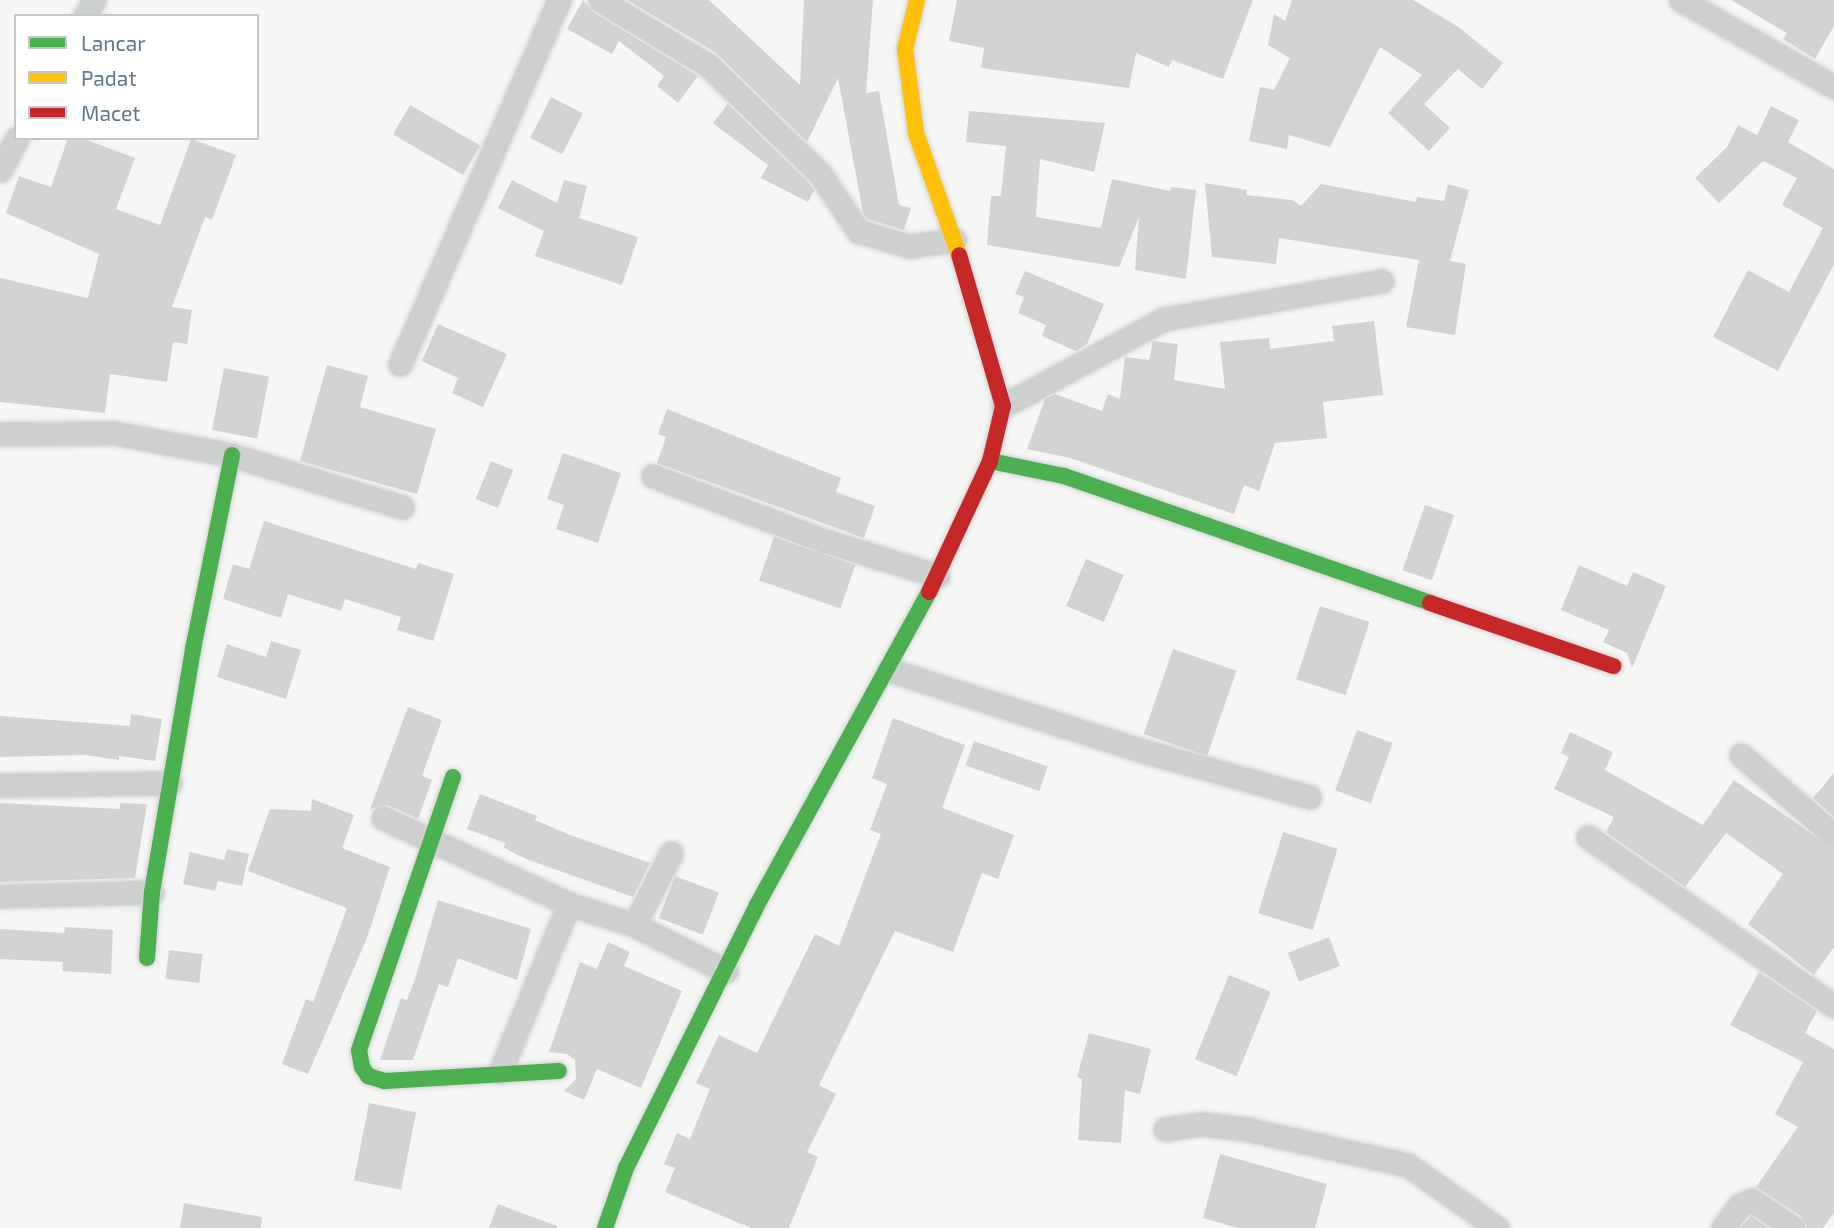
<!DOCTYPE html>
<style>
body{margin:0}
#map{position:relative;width:1834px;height:1228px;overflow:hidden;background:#f5f5f3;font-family:"Exo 2",sans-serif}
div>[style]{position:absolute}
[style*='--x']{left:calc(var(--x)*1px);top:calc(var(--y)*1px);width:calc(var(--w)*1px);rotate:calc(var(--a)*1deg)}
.building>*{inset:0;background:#d2d3d3;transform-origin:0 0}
.roads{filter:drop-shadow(0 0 2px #d0d2d3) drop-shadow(0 0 2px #d0d2d3)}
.street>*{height:23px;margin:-11.5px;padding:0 11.5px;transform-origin:11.5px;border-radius:11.5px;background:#ced0d0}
.fast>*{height:16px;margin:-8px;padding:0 8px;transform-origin:8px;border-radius:8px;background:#4caf50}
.slow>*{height:16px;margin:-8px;padding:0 8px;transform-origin:8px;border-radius:8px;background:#ffc107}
.jam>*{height:16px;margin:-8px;padding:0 8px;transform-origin:8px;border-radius:8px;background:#c62828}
span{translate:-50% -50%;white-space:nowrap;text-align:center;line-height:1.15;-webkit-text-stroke:7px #fff;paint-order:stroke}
.legend{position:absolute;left:14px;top:14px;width:245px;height:126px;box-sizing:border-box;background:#fff;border:2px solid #c1c9cf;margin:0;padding:9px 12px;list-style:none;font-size:21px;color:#637886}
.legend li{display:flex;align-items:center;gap:14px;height:35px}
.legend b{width:35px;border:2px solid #c1c9cf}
</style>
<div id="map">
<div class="building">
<div style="clip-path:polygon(583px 0,593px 12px,698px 76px,678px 103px,657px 86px,664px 76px,619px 41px,612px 54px,567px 29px)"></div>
<div style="clip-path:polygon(627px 0,709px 0,800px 85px,804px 0,873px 0,866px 93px,879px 91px,899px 205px,911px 208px,904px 230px,867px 219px,863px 213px,838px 78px,807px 142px,715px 52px)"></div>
<div style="clip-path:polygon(957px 0,1253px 0,1223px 79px,1172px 60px,1169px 67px,1136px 53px,1129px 88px,981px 68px,984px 48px,949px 41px)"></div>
<div style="clip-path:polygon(1292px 0,1413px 0,1457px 26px,1503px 63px,1482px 89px,1458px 69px,1424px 104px,1450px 128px,1429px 151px,1388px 113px,1422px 75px,1380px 47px,1330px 147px,1289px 135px,1287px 149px,1249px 141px,1260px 87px,1274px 90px,1290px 58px,1268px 45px,1274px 14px,1285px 21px)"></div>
<div style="clip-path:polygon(1731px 0,1834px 0,1834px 26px,1815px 59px,1783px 39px,1787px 33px)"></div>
<div style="left:551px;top:97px;width:36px;height:46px;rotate:27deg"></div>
<div style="clip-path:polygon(728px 104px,809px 183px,814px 190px,808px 202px,761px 178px,768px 165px,713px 123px)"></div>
<div style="left:410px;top:105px;width:81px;height:34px;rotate:30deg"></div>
<div style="clip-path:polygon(1771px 106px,1799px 120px,1788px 142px,1834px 169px,1834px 264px,1778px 371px,1713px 337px,1748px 270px,1789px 292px,1823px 228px,1782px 205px,1797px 178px,1763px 161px,1719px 203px,1695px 178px,1727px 147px,1738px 125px,1757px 135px)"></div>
<div style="clip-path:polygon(969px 111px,1105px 123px,1094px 172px,1040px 159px,1036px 217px,1101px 228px,1112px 179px,1170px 191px,1171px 187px,1196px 190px,1186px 279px,1135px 270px,1139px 217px,1119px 267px,987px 245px,991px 196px,1001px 196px,1006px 146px,966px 142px)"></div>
<div style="clip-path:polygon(68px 138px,82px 138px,135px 158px,116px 209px,160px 225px,191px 139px,236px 155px,212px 220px,205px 217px,172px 307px,192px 310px,187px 344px,173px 342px,167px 382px,110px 374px,105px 413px,0 402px,0 278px,88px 298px,99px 254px,6px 213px,19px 176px,51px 187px)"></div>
<div style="clip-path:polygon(512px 180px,557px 203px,564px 180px,587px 186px,579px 218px,638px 237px,622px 285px,535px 256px,544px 231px,498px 208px)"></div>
<div style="clip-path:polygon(1205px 183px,1247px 190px,1246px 195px,1292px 200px,1301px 206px,1321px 184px,1416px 202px,1417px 197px,1444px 201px,1448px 184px,1469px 190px,1450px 261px,1466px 264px,1455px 335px,1406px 327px,1419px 260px,1279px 238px,1276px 264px,1212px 257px)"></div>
<div style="clip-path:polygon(1025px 271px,1104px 304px,1087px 344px,1076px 351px,1042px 336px,1046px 325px,1018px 313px,1024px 297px,1015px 294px)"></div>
<div style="clip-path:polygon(1374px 321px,1383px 395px,1323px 402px,1327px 438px,1275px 443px,1259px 491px,1244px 485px,1234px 514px,1070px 458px,1027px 449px,1045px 399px,1055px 394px,1102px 411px,1108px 394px,1120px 399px,1125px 357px,1149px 360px,1153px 341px,1178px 344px,1174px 380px,1225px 389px,1220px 342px,1269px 338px,1270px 349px,1334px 341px,1332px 326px)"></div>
<div style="clip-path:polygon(438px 324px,507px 354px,483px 407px,452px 393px,458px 378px,422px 361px)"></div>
<div style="clip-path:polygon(327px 365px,368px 376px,360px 407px,436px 429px,417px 494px,300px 461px)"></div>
<div style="left:224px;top:368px;width:46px;height:63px;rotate:11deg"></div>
<div style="clip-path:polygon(667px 409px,841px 478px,836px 492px,875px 506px,864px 538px,657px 463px,666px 437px,658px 434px)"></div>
<div style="clip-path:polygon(563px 453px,621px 473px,598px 543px,556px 529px,564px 505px,547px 499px)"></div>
<div style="left:491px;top:461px;width:24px;height:41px;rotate:22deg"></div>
<div style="left:1425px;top:505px;width:31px;height:69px;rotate:19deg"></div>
<div style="clip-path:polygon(264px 521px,416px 569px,418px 563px,454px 574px,433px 641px,397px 630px,401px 617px,345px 599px,341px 611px,288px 594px,281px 618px,223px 599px,233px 564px,249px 569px)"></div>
<div style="left:774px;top:537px;width:86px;height:46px;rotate:19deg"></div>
<div style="left:1086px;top:559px;width:41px;height:51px;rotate:23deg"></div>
<div style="clip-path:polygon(1579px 565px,1627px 586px,1633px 572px,1666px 586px,1632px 668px,1627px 653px,1603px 642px,1609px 630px,1561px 610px)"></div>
<div style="left:1320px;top:606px;width:52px;height:77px;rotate:18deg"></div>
<div style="clip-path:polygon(271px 641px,301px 650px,286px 699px,217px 677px,227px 644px,266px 657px)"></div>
<div style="left:1173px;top:649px;width:67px;height:90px;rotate:19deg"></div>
<div style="clip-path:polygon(408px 707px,442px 720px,422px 776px,432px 780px,418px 819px,388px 805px,370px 809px)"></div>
<div style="clip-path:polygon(131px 714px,162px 719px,155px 761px,119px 756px,119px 760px,86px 755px,0 757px,0 716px,130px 726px)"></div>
<div style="clip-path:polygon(893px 718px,965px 745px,942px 808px,1014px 835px,998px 879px,982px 873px,953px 952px,895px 931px,819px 1085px,836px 1094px,807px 1152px,818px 1157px,789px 1228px,751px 1228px,665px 1192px,675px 1168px,664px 1164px,677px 1133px,690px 1139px,710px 1089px,696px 1083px,719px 1035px,757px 1053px,815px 934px,839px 946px,881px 834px,870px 830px,887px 784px,872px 778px)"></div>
<div style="left:1357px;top:730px;width:38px;height:64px;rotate:20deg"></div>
<div style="clip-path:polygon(1570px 732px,1613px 752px,1605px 770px,1703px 825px,1734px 780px,1834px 849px,1834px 947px,1814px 975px,1748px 924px,1783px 874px,1726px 833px,1685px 887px,1606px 832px,1614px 817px,1554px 789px,1569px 757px,1561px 753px)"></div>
<div style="left:974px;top:741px;width:78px;height:26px;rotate:19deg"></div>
<div style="clip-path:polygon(1834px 773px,1834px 817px,1813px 798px)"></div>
<div style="clip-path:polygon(480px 794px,537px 816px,535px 820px,570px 835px,650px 863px,633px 897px,526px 859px,504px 848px,505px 843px,467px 829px)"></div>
<div style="clip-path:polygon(312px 799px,354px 815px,342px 848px,390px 867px,367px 938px,308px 1074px,282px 1064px,306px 999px,313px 1002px,347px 908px,248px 871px,270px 809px,311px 811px)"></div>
<div style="clip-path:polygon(0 803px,120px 809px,120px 803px,147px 804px,135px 878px,0 882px)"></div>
<div style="left:1283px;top:832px;width:57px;height:85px;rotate:17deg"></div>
<div style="clip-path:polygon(227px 849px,249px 854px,242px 886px,218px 881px,215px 891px,183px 884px,190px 852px,224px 860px)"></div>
<div style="left:675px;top:876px;width:47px;height:45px;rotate:21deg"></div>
<div style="clip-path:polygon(438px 900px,531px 929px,517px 980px,458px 958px,448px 987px,439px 984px,413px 1060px,380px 1060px,401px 998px,407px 1000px,415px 979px)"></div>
<div style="clip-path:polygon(65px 927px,113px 930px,111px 974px,62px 971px,63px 962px,0 959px,0 929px,64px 933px)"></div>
<div style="left:1329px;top:937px;width:31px;height:44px;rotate:69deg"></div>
<div style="clip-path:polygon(608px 942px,630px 952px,624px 966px,682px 991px,641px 1088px,597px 1069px,584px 1100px,564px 1091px,576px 1079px,575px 1060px,567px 1054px,549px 1052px,580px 962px,597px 969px)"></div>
<div style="left:169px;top:950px;width:34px;height:29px;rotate:7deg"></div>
<div style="clip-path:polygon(1759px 972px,1817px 1011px,1805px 1033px,1834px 1049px,1834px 1213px,1823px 1228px,1807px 1228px,1801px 1216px,1756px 1187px,1798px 1127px,1775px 1114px,1803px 1062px,1730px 1025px)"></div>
<div style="left:1229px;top:975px;width:45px;height:91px;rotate:22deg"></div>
<div style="clip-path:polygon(1089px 1033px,1151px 1049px,1140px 1094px,1125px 1090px,1121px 1143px,1078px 1140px,1082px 1079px,1077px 1077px)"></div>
<div style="left:369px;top:1103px;width:48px;height:79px;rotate:11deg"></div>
<div style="clip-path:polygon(1220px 1154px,1327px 1184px,1315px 1228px,1238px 1228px,1203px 1218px)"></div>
<div style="clip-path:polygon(184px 1203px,262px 1217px,261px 1228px,180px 1228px)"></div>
<div style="clip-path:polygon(498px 1204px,557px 1226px,557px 1228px,489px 1228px)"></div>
<div style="clip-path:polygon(1751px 1216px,1768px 1228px,1740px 1228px)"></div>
</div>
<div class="roads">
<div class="street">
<div style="--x:600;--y:0;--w:127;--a:31.2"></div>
<div style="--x:709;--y:66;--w:155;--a:44.2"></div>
<div style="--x:820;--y:174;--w:69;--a:56.3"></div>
<div style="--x:858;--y:231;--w:53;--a:16.4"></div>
<div style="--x:909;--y:246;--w:46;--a:-7.4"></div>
<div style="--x:1681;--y:0;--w:176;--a:29.6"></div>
<div style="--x:85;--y:16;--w:18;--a:-61"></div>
<div style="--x:0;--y:170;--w:36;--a:-62"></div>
<div style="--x:400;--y:364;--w:397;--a:-66.4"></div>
<div style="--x:1003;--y:406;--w:183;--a:-28.4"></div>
<div style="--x:1164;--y:319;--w:221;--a:-9.9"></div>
<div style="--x:0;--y:434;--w:114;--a:-0.5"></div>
<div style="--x:114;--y:433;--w:120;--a:10.6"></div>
<div style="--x:232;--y:455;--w:178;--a:17"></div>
<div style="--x:653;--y:476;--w:181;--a:20.7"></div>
<div style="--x:822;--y:540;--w:121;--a:17.2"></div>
<div style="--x:889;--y:670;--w:259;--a:17.7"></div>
<div style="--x:1136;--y:749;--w:180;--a:15.5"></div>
<div style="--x:1741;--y:755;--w:123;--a:40.7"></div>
<div style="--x:0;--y:785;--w:170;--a:-0.7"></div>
<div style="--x:383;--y:818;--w:205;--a:24.8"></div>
<div style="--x:569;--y:904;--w:68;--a:17.9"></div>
<div style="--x:634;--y:925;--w:103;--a:26.6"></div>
<div style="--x:1588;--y:837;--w:298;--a:34.5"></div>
<div style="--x:0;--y:896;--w:152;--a:-1.5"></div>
<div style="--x:634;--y:925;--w:81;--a:-62.8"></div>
<div style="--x:500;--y:1072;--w:182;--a:-67.7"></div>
<div style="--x:1165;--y:1129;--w:37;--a:-8"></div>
<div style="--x:1202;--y:1124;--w:44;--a:6.5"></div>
<div style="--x:1246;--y:1129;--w:166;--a:12.5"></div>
<div style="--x:1408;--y:1165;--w:109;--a:35.3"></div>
<div style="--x:1723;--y:1228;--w:27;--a:-54"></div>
<div style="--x:1739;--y:1206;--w:14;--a:-25"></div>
<div style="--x:1752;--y:1200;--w:50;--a:34.3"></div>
</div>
<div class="fast">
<div style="--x:990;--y:461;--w:76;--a:11.5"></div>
<div style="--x:1064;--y:476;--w:387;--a:19.1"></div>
<div style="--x:453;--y:777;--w:289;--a:109"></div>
<div style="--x:359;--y:1050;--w:17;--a:80"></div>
<div style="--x:362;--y:1067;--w:11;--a:56"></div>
<div style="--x:368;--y:1076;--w:17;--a:17"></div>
<div style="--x:384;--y:1081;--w:175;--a:-3.3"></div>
<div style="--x:147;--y:958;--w:66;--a:-85.7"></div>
<div style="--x:152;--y:892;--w:246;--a:-80.4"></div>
<div style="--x:193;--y:649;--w:198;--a:-78.6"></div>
<div style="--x:605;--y:1228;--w:64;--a:-70.7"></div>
<div style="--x:626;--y:1168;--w:294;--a:-63.5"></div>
<div style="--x:757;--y:905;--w:357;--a:-61.2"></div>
</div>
<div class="slow">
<div style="--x:917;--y:0;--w:50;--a:103.8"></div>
<div style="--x:905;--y:49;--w:85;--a:82.5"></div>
<div style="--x:916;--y:133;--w:129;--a:70.6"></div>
</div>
<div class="jam">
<div style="--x:929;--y:592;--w:145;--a:-65"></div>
<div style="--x:990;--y:461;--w:57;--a:-76.7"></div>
<div style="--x:1003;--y:406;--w:157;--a:-106.2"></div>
<div style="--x:1430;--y:603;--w:194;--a:19"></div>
</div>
</div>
<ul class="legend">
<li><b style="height:9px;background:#4caf50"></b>Lancar</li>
<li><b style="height:9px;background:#ffc107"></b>Padat</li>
<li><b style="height:9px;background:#c62828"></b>Macet</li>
</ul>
</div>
